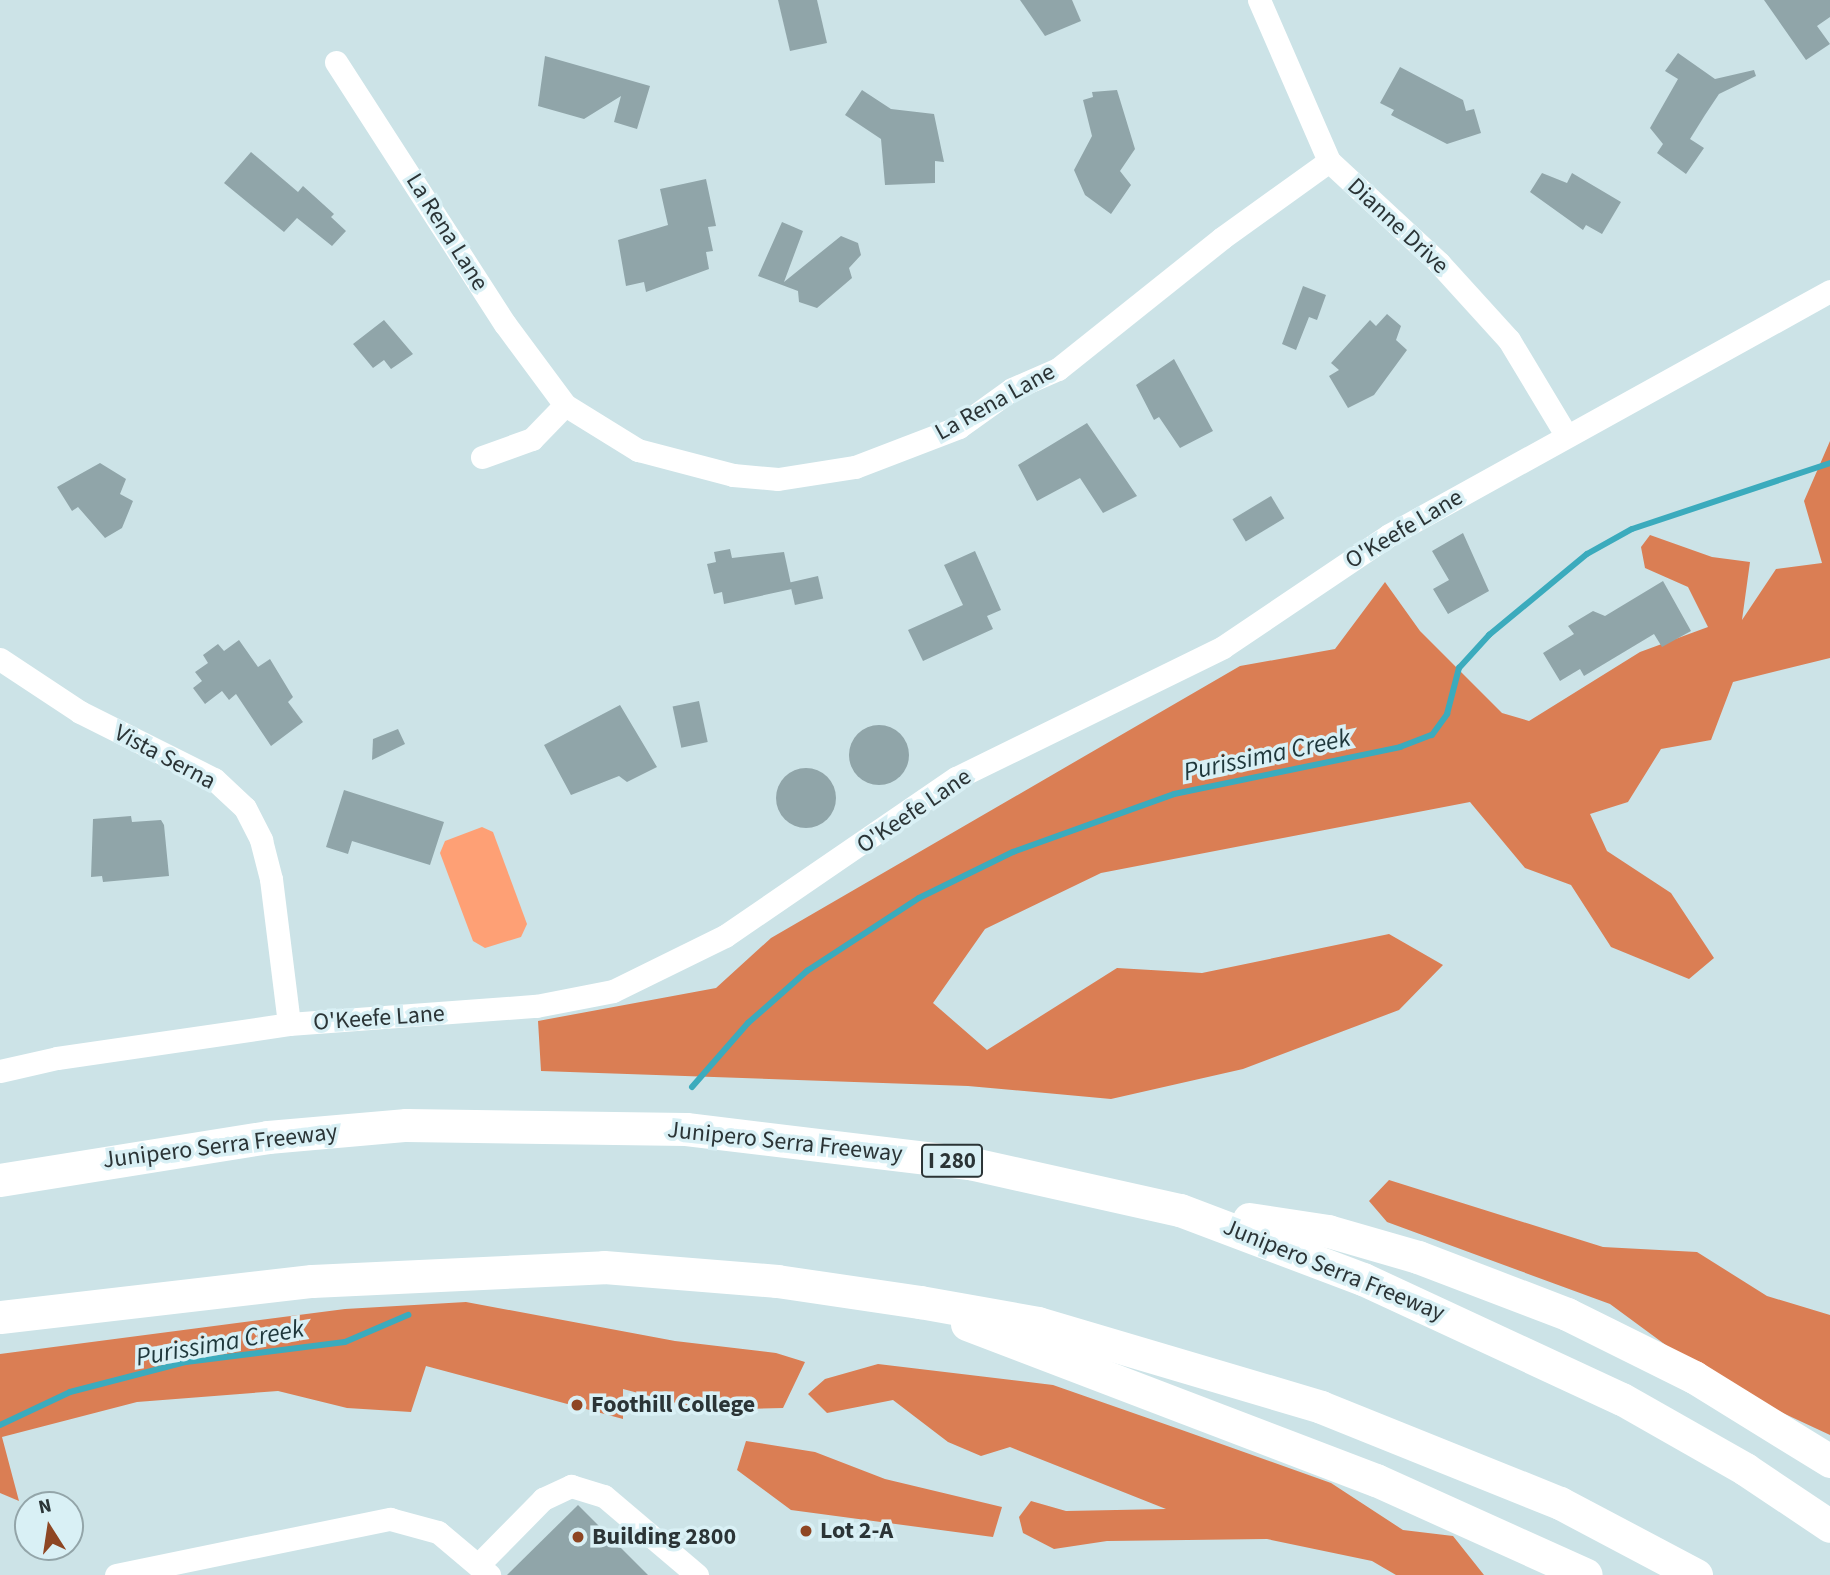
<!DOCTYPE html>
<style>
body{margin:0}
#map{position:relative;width:1830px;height:1575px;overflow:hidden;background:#cce3e7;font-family:"Source Sans 3",sans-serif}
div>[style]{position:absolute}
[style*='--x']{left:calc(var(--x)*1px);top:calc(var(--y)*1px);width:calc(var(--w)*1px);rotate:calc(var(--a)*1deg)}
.green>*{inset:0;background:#fea075}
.forest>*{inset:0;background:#da7e54}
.stream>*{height:6px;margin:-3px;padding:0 3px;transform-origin:3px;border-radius:3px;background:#3babbd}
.building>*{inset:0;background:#90a5a9;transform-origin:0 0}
.round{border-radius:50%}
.minor>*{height:23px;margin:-11.5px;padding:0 11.5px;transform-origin:11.5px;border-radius:11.5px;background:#fff}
.highway>*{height:33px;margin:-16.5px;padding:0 16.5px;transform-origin:16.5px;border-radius:16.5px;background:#fff}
.dots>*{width:19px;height:19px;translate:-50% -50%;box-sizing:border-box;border:4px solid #d9f0f5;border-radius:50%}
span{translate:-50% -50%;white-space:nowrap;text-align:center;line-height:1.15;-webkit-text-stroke:7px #d9f0f5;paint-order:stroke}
.shield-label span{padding:2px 5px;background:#d9f0f5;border:2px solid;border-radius:5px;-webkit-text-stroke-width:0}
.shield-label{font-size:23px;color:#2b3436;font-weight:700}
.street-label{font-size:24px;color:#2b3436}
.poi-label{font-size:24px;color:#2b3436;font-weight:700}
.left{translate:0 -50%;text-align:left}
.water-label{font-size:26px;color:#1e373b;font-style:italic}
.north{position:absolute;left:14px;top:1491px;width:70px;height:70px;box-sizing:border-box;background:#d9f0f5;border:2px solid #93a5a9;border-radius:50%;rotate:348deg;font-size:19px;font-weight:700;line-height:28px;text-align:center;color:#2b3436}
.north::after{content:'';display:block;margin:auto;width:24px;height:32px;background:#8e4623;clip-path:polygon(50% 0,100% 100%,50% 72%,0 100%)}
</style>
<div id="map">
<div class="green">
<div style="clip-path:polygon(482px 827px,493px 832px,527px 924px,521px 937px,485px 948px,473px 941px,440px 853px,445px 841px)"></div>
</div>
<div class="forest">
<div style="clip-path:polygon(1830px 441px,1830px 658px,1733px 682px,1711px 740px,1661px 749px,1628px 802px,1590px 814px,1607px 851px,1671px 893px,1714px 958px,1689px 979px,1611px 947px,1571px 885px,1525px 868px,1470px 802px,1101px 873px,985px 929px,933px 1003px,987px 1050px,1117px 968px,1202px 973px,1389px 934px,1443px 965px,1399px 1010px,1243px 1069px,1111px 1099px,968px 1086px,541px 1071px,538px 1021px,716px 988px,771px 938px,1240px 666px,1335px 649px,1385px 582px,1420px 631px,1502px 713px,1529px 721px,1640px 652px,1708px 627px,1688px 587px,1645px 568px,1641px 547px,1650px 535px,1712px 557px,1750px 562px,1742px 620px,1776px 569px,1822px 563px,1804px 501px)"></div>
<div style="clip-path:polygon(1389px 1180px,1603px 1247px,1697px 1252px,1767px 1296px,1830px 1315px,1830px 1435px,1716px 1382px,1610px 1304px,1387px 1222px,1369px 1201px)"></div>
<div style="clip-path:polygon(466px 1302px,675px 1341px,776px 1353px,805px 1362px,783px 1408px,703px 1410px,623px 1389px,623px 1419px,426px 1366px,411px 1412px,347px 1408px,278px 1391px,137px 1402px,2px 1437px,19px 1501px,0 1493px,0 1354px,345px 1309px)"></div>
<div style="clip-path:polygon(878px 1364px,1053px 1385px,1179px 1429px,1331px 1483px,1403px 1530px,1453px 1536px,1484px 1575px,1396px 1575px,1372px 1561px,1267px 1539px,1107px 1541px,1054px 1549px,1023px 1533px,1019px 1517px,1031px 1501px,1066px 1511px,1166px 1509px,1010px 1447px,981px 1456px,948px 1442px,893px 1400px,827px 1413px,808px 1394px,825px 1379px)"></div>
<div style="clip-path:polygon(746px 1441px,815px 1452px,885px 1479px,1002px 1507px,993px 1537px,791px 1510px,737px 1470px)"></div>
</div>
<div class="stream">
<div style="--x:692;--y:1087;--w:85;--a:-48.8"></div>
<div style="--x:748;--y:1023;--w:79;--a:-41.4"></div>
<div style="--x:807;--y:971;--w:134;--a:-33.1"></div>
<div style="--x:919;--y:898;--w:105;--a:-26.1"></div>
<div style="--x:1013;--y:852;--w:171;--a:-19.8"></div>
<div style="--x:1174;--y:794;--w:231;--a:-11.7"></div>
<div style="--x:1400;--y:747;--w:34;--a:-21"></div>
<div style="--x:1432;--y:735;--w:26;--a:-54"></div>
<div style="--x:1447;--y:714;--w:48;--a:-75.4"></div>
<div style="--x:1459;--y:668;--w:45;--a:-47.7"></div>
<div style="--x:1489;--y:635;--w:127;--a:-39.6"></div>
<div style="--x:1587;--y:554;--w:51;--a:-29.1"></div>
<div style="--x:1632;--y:529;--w:209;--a:-18.4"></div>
<div style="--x:0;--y:1425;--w:77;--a:-25.2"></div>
<div style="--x:70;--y:1392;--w:120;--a:-14.5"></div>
<div style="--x:186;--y:1362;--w:160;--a:-7.2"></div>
<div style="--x:345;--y:1342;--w:69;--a:-23.2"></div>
</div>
<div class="building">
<div style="clip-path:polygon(778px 0,817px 0,827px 43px,790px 51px)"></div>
<div style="clip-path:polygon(1020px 0,1072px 0,1081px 21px,1045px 36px)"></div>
<div style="clip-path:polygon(1764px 0,1830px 0,1830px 17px,1817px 26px,1830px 44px,1806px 60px)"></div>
<div style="clip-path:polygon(1678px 53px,1715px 79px,1754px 70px,1756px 76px,1719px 94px,1705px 115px,1690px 139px,1704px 148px,1686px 174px,1657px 153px,1663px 144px,1650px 128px,1678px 79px,1665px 71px)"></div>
<div style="clip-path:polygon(545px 56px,650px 86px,637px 129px,614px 122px,621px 96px,584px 119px,538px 106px)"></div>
<div style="clip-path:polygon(1400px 67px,1463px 100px,1466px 111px,1474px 109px,1481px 133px,1447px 144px,1391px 115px,1394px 110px,1380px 103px)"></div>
<div style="clip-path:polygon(862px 90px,891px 109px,934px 114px,944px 162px,935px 161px,935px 183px,885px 185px,881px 139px,845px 115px)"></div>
<div style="clip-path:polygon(1117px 90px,1135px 149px,1120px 171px,1131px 185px,1111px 214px,1085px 195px,1074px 170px,1092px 136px,1083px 100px,1093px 97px,1092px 92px)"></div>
<div style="clip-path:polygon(251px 152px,298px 192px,303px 186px,334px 214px,331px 217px,346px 231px,332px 246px,297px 218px,284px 232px,224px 183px)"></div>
<div style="clip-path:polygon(1542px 173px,1567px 183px,1572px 173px,1621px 202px,1602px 234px,1586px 225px,1583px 230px,1530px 192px)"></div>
<div style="clip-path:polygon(706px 179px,716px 226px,708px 227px,713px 251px,706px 252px,709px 269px,646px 292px,644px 282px,626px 286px,618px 240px,668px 225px,660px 189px)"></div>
<div style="clip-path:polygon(782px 222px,803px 231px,784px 282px,841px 236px,858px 243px,861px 255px,849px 268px,852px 278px,817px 308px,799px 302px,798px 291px,758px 276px)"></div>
<div style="clip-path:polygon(1303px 286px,1326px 295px,1317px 320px,1309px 317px,1296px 350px,1282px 344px)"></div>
<div style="clip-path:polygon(1387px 314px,1401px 326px,1396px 340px,1407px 350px,1374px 395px,1348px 408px,1329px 376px,1339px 370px,1331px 363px,1370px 320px,1376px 326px)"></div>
<div style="clip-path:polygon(384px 320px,413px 354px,391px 369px,384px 360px,373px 368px,353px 344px)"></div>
<div style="clip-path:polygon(1174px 359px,1213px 431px,1180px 448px,1159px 417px,1154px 420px,1136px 385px)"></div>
<div style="clip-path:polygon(1087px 423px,1137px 496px,1103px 513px,1080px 478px,1037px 501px,1018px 465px)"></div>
<div style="clip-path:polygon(100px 463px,126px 479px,120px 494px,133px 501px,122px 528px,105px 538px,78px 507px,72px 511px,57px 487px)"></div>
<div style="left:1271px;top:496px;width:26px;height:45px;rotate:59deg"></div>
<div style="clip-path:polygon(1463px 533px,1489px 591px,1448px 614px,1433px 589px,1449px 580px,1432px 551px)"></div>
<div style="clip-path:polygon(730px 549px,732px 558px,784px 552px,792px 589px,724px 604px,722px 592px,714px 594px,707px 564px,716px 562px,714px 552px)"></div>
<div style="clip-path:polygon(975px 551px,1001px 610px,987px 616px,993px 629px,923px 661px,908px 630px,963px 605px,944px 565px)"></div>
<div style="left:818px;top:576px;width:23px;height:29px;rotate:77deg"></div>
<div style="clip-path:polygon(1663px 581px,1691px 631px,1662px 647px,1654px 634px,1584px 676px,1580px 669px,1560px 681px,1543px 653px,1574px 634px,1568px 626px,1593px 611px,1605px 616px)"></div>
<div style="clip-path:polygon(239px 640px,258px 667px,270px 659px,293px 697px,288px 702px,303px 722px,271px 746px,236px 694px,229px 700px,222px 691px,205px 704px,193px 688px,202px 681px,195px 672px,208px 663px,203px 655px,218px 644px,224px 651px)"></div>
<div style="left:699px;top:701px;width:42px;height:27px;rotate:78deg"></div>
<div style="clip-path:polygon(620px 705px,657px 767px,627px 782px,619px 776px,571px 795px,544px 745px)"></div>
<div class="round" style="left:849px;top:725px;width:60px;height:60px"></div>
<div style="clip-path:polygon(398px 729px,405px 744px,372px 760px,373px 739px)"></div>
<div class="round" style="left:776px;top:768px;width:60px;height:60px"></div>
<div style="clip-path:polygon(344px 790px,444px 822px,430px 865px,352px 841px,348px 854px,326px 847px)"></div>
<div style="clip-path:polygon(131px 816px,132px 822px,161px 820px,164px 825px,169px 876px,103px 882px,102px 876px,91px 877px,93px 819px)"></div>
<div style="clip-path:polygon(578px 1505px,648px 1575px,507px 1575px)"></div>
</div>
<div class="minor">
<div style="--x:1259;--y:0;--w:176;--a:66.5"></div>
<div style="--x:1329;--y:161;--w:150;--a:42.8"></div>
<div style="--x:1439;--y:263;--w:104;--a:47.7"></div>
<div style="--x:1509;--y:340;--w:111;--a:59"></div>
<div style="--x:336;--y:62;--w:312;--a:57.2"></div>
<div style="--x:505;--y:324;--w:101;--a:53.5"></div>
<div style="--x:565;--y:405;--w:86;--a:31.7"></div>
<div style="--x:638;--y:450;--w:98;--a:14.7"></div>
<div style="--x:733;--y:475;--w:45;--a:5.1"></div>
<div style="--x:778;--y:479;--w:78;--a:-8.9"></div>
<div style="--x:855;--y:467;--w:111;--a:-21"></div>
<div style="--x:959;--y:427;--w:65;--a:-35.6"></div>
<div style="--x:1012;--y:389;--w:50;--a:-23.5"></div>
<div style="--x:1058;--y:369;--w:210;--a:-38.6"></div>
<div style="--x:1222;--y:238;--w:132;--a:-35.7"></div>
<div style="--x:482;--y:457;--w:53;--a:-19.8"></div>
<div style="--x:532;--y:439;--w:47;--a:-45.9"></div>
<div style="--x:0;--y:659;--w:96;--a:33.5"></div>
<div style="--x:80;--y:712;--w:150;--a:26.6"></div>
<div style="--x:214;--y:779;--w:42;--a:43.1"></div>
<div style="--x:245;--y:808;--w:36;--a:63"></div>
<div style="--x:261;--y:840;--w:40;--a:75.6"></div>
<div style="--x:271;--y:879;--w:146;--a:82.9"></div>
<div style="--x:0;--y:1071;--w:58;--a:-12.8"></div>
<div style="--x:57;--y:1058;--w:234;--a:-8.3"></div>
<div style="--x:289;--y:1024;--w:248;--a:-4.2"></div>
<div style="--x:536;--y:1006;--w:78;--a:-11"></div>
<div style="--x:613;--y:991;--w:125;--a:-26.2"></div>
<div style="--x:725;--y:936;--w:280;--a:-34.4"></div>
<div style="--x:956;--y:778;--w:297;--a:-26.1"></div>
<div style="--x:1223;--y:647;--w:200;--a:-34"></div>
<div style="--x:1389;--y:535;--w:504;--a:-28.96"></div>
<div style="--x:478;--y:1565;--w:93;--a:-45.4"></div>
<div style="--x:543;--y:1499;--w:31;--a:-25"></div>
<div style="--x:571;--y:1486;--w:34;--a:17"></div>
<div style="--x:604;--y:1496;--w:122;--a:40.3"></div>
<div style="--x:116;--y:1575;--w:280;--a:-11.6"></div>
<div style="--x:390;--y:1519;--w:50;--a:15.2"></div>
<div style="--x:438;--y:1532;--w:67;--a:40.1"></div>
</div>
<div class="highway">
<div style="--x:0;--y:1180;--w:271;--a:-9.1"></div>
<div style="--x:268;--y:1137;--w:139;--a:-5"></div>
<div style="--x:406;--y:1125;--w:280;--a:0.8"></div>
<div style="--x:686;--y:1129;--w:285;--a:6.9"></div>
<div style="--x:969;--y:1163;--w:216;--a:12.6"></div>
<div style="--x:1180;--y:1210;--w:196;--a:20.7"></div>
<div style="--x:1363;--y:1279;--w:285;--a:24.9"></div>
<div style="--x:1622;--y:1399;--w:142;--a:29.6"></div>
<div style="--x:1745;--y:1469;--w:102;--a:33.8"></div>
<div style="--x:1249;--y:1219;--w:80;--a:8.6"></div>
<div style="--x:1328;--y:1231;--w:94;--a:16.1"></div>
<div style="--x:1418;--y:1257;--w:160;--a:20.9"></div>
<div style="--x:1567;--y:1314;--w:142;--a:26.4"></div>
<div style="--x:1694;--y:1377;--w:160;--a:31.7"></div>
<div style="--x:0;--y:1317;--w:314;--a:-6.6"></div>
<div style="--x:312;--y:1281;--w:292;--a:-2.7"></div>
<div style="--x:604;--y:1267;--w:174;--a:4.6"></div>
<div style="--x:777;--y:1281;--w:145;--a:8.4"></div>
<div style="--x:920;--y:1302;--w:120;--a:10.1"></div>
<div style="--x:1038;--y:1323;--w:295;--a:16.5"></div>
<div style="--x:1321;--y:1407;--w:258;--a:21.9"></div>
<div style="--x:1560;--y:1503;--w:154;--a:27.9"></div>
<div style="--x:967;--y:1324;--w:438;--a:20.9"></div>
<div style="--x:1376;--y:1480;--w:230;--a:24.3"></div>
</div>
<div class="dots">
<div style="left:577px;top:1405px;background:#8e4623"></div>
<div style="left:806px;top:1531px;background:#8e4623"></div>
<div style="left:578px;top:1537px;background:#8e4623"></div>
</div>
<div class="shield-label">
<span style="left:952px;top:1161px">I 280</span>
</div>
<div class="street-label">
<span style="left:1398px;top:226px;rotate:43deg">Dianne Drive</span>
<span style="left:447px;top:232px;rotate:58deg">La Rena Lane</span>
<span style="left:995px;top:402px;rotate:-29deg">La Rena Lane</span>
<span style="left:1404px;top:529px;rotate:-31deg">O'Keefe Lane</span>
<span style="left:165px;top:757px;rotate:28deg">Vista Serna</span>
<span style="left:914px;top:811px;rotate:-34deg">O'Keefe Lane</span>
<span style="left:379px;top:1018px;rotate:-4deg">O'Keefe Lane</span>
<span style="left:785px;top:1142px;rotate:6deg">Junipero Serra Freeway</span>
<span style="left:220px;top:1146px;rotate:-7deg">Junipero Serra Freeway</span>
<span style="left:1334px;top:1270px;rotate:22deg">Junipero Serra Freeway</span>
</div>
<div class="poi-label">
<span class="left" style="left:591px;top:1405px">Foothill College</span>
<span class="left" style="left:820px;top:1531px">Lot 2-A</span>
<span class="left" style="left:592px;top:1537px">Building 2800</span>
</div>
<div class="water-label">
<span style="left:1267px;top:755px;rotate:-12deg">Purissima Creek</span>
<span style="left:220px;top:1343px;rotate:-10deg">Purissima Creek</span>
</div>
<div class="north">N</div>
</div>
